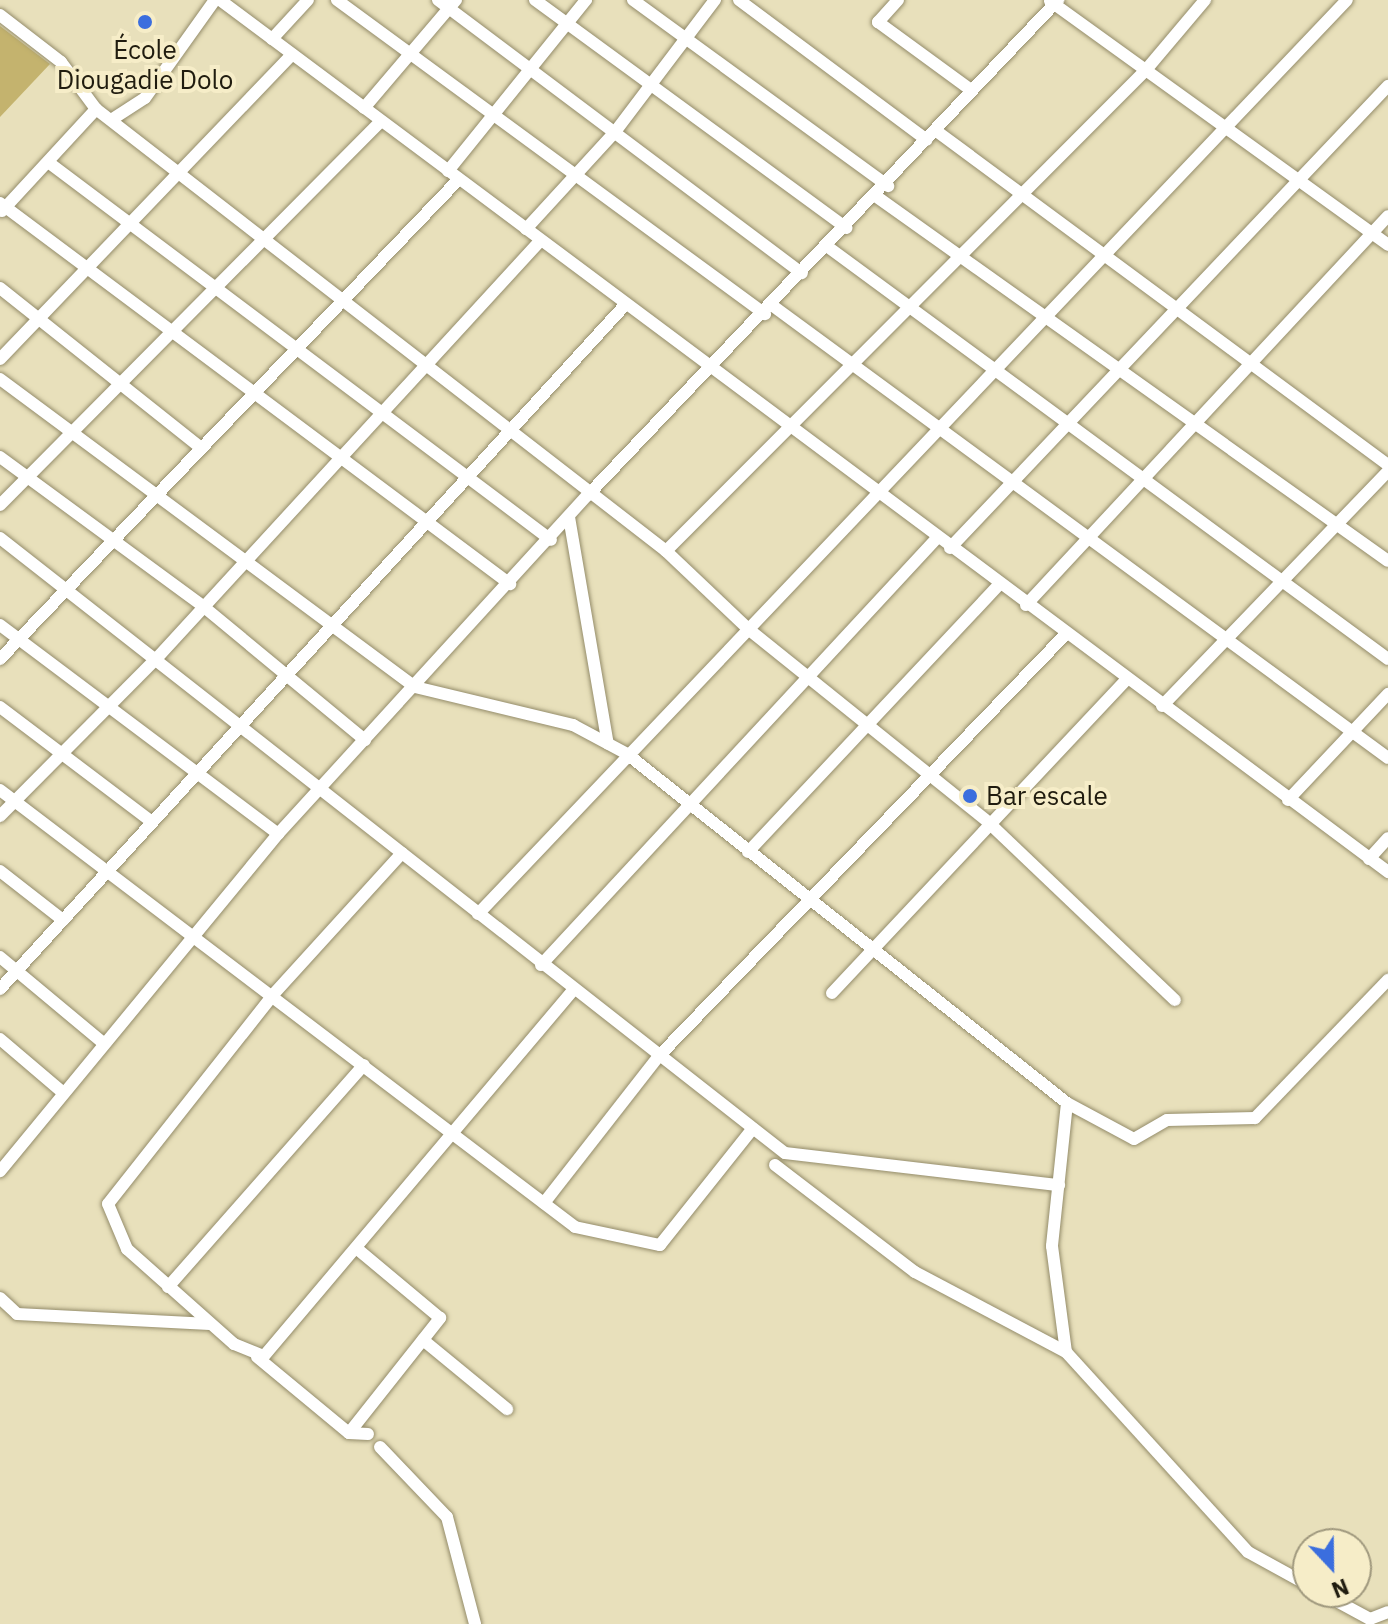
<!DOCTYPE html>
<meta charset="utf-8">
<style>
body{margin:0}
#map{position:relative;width:1388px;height:1624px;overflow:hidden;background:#e8e0bb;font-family:"IBM Plex Sans",sans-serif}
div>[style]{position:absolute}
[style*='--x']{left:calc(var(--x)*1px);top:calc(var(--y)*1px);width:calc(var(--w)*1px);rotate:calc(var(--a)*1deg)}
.green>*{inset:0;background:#c4b36e}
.roads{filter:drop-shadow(0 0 2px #948c6a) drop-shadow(0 0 2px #948c6a)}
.minor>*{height:12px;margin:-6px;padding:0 6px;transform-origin:6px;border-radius:6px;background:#fff}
.dots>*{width:22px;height:22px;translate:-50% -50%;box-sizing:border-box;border:4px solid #f6edc8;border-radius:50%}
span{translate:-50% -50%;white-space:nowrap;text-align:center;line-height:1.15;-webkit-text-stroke:8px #f6edc8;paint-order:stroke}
.poi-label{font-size:26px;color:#201c0f}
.left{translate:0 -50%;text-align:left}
.north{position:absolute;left:1292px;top:1528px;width:80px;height:80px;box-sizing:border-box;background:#f6edc8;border:2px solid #a0997e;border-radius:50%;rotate:158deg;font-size:22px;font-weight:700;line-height:32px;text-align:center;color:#201c0f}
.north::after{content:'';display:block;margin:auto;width:28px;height:36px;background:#3b6ede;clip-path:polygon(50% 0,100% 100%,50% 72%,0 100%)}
</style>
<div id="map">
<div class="green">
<div style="clip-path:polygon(0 26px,50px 64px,0 117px)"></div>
</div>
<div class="roads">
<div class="minor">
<div style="--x:220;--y:0;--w:1458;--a:36.74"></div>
<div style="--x:337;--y:0;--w:531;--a:36.27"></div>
<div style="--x:438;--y:0;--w:455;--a:36.9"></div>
<div style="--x:535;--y:0;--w:386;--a:36.2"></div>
<div style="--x:633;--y:0;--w:316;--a:36.1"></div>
<div style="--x:739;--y:0;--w:234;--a:36.7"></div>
<div style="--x:898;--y:0;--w:30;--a:132"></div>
<div style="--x:878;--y:22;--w:115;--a:36.2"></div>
<div style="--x:1050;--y:1;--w:417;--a:35.8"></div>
<div style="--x:0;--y:15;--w:77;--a:37.6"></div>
<div style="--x:61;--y:62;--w:59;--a:53.3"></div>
<div style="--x:96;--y:109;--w:721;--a:37.79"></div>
<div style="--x:666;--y:551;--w:112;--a:43.5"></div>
<div style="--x:747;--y:628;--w:309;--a:38.8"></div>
<div style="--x:988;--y:822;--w:258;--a:43.6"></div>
<div style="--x:272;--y:39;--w:53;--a:-47.3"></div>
<div style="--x:364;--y:108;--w:142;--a:-49.6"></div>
<div style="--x:111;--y:120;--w:40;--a:-32.9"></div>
<div style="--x:145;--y:98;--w:120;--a:-54.5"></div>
<div style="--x:935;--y:130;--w:563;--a:36.48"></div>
<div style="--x:48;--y:162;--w:629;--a:36.92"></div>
<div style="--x:448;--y:171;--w:220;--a:-51.1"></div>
<div style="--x:877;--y:197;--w:627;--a:35.46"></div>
<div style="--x:0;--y:203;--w:637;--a:36.76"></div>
<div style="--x:2;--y:211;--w:139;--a:-47.3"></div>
<div style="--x:526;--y:229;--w:132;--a:-47.5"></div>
<div style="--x:615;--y:132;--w:166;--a:-52.9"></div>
<div style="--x:828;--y:247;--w:695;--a:36.34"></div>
<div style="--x:0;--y:288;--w:257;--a:38.5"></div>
<div style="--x:773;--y:306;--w:763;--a:36.31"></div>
<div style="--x:0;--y:359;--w:422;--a:-46.2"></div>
<div style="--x:0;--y:379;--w:517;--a:36.58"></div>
<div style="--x:415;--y:687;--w:163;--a:13.5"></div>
<div style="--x:573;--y:725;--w:61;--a:28.2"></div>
<div style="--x:627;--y:754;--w:562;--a:38.42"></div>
<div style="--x:1067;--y:1103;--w:76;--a:28.2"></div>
<div style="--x:1134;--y:1139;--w:38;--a:-30"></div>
<div style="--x:1167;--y:1120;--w:88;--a:-1.3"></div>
<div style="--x:1255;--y:1118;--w:192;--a:-46.1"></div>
<div style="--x:0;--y:457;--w:253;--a:36.3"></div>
<div style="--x:204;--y:607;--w:209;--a:39.6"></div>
<div style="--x:0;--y:505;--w:541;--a:-45.22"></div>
<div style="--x:569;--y:517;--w:230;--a:80.3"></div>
<div style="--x:0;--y:538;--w:997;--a:38.08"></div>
<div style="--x:785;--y:1153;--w:276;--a:6.7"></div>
<div style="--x:950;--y:548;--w:637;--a:-46.53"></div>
<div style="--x:666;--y:551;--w:678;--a:-45.06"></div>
<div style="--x:1145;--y:71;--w:93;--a:-49.8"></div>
<div style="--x:1026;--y:605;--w:531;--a:-47.06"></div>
<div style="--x:0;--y:625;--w:348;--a:36.9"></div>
<div style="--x:278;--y:834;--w:437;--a:129.5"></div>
<div style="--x:0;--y:659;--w:664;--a:-46.28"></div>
<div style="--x:1162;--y:706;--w:326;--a:-46.1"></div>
<div style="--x:0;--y:707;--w:191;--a:37.1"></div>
<div style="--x:0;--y:790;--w:722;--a:37.23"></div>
<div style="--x:575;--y:1227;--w:87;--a:12"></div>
<div style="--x:660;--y:1245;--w:149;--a:-51.5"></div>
<div style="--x:1288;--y:800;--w:146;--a:-46.7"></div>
<div style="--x:0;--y:816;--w:223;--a:-45.2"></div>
<div style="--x:157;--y:658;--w:566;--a:-47.43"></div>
<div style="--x:278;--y:834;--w:459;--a:-47.6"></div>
<div style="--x:588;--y:495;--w:683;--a:-46.48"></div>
<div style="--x:748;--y:852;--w:366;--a:-46.8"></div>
<div style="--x:402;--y:853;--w:192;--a:132.3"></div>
<div style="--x:273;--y:995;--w:266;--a:128.3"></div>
<div style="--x:108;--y:1204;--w:49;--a:67.1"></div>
<div style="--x:127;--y:1249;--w:143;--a:41.6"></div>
<div style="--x:234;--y:1344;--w:32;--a:22"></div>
<div style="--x:264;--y:1356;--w:479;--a:-49.8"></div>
<div style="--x:1369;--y:859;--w:28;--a:-48"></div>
<div style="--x:0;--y:871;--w:80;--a:37.9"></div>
<div style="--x:478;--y:914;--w:1261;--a:-46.45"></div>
<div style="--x:0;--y:957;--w:133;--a:39.8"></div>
<div style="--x:541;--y:965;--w:582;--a:-47.16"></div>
<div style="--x:0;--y:989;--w:928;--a:-47.58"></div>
<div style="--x:832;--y:993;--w:429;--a:-46.8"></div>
<div style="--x:0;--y:1039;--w:80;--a:40.4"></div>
<div style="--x:1067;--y:1103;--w:144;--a:96"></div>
<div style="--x:1052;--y:1246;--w:107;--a:82.5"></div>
<div style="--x:1066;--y:1352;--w:270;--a:47.7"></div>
<div style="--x:1248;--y:1552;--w:68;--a:28.8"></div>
<div style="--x:775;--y:1165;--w:176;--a:37.4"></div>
<div style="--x:915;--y:1272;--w:171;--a:27.9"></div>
<div style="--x:544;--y:1203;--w:187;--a:-52"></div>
<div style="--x:659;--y:1056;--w:586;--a:-46.04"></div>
<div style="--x:168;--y:1287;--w:296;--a:-48.6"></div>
<div style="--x:0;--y:1298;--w:23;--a:43"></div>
<div style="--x:17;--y:1314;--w:193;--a:3"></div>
<div style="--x:423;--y:1340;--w:109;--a:39.4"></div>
<div style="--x:257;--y:1357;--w:119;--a:39.6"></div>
<div style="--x:349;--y:1433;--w:19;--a:3"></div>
<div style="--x:349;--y:1433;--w:147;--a:-51.6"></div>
<div style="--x:440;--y:1318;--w:109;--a:-140.2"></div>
<div style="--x:380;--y:1447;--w:97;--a:46.3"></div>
<div style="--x:447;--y:1517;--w:111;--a:75.3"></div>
<div style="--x:1320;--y:1592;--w:57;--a:28.4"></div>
<div style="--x:1370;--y:1619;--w:19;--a:-21"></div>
</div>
</div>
<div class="dots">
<div style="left:145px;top:22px;background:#3b6ede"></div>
<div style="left:970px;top:796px;background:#3b6ede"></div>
</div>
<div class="poi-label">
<span style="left:145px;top:65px">École<br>Diougadie Dolo</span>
<span class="left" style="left:986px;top:796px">Bar escale</span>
</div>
<div class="north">N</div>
</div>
